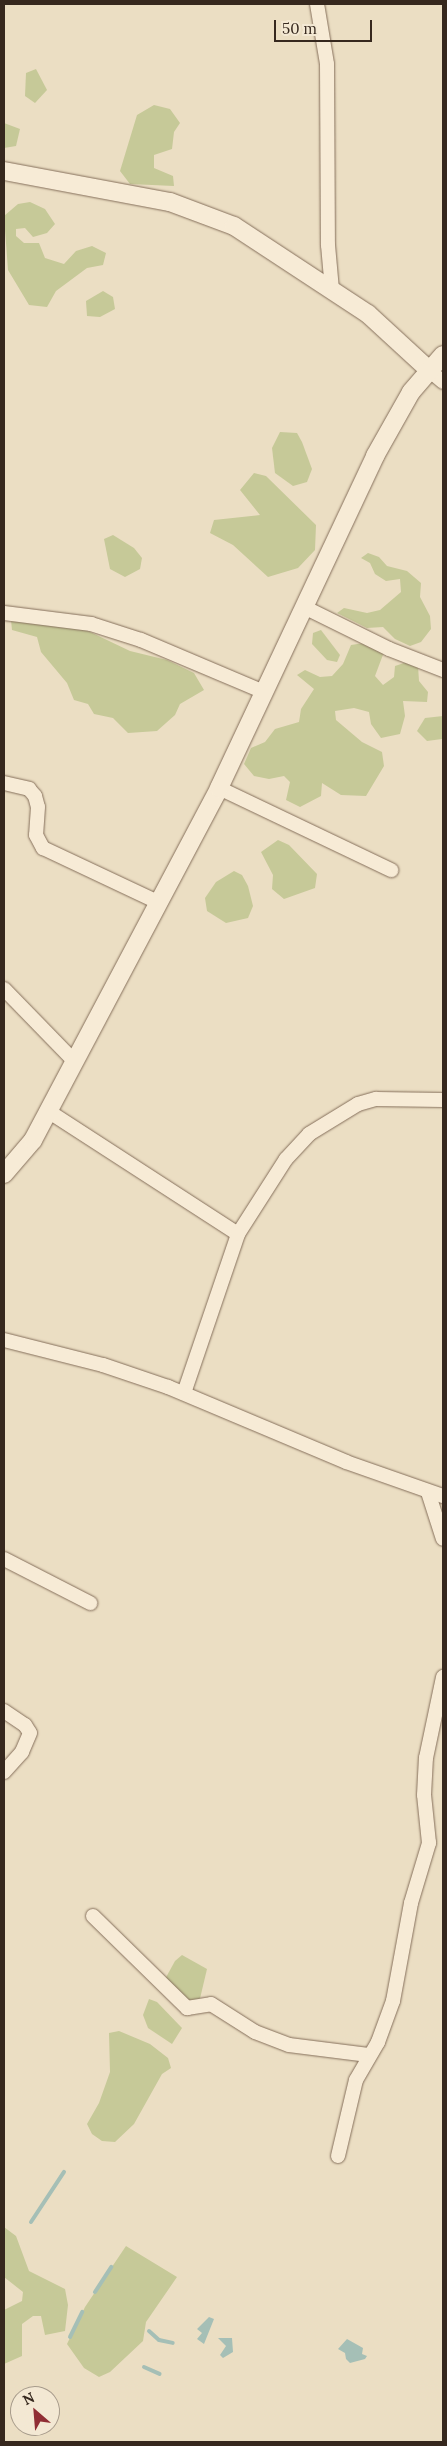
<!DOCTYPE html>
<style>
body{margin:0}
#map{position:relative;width:447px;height:2446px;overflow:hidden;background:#ebdec3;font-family:Lora,serif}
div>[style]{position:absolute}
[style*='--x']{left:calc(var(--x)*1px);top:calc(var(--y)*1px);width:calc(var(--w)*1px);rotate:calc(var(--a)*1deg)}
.green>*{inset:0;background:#c6c998}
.water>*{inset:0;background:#a5bfb6}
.stream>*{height:4px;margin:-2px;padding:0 2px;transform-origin:2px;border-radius:2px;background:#a5bfb6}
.roads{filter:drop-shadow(0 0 1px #856f5b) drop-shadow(0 0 1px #856f5b)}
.minor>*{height:14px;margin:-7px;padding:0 7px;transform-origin:7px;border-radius:7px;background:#f7ebd6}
.tertiary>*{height:18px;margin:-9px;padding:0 9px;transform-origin:9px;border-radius:9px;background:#f7ebd6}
span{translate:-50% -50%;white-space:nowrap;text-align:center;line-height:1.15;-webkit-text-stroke:4px #f3e8d3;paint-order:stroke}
.frame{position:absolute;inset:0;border:5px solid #36281e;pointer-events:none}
.north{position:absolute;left:10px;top:2386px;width:50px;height:50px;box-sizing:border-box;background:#f3e8d3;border:1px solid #a79b8b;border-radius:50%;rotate:333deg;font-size:14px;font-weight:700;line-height:20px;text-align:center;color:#36281e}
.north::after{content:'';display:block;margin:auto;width:18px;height:22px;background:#902e34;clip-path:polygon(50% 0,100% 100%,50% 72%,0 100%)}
.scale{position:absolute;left:274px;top:20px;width:98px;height:22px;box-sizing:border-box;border:2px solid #36281e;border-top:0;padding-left:6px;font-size:15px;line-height:18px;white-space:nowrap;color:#36281e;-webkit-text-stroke:4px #f3e8d3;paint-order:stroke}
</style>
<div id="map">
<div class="green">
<div style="clip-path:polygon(36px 69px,47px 90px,35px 103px,25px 96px,26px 73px)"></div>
<div style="clip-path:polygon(154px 105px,170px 109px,180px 123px,174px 132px,172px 149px,154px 155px,154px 168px,173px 176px,174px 186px,130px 184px,120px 171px,137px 115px)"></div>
<div style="clip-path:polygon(4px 123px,20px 129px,16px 146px,4px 148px)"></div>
<div style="clip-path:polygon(30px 202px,45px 209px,55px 224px,47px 233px,33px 237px,25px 228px,16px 229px,16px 236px,24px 243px,39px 243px,45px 258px,64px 264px,76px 251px,92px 246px,106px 253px,103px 265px,87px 268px,56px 291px,47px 307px,29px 305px,8px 270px,4px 216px,18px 204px)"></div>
<div style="clip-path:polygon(103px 291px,113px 297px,115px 309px,100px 317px,87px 316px,86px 301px)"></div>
<div style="clip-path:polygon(280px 432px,297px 433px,302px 442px,312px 469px,307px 482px,293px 486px,275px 473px,272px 448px)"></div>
<div style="clip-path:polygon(254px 473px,266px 476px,316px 525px,315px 550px,298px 568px,268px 577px,233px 545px,210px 533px,214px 520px,260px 515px,240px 490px)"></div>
<div style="clip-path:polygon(113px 535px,134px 548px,142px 558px,140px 569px,125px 577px,110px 569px,104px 539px)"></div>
<div style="clip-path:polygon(368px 553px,379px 557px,387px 566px,407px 571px,421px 583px,420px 597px,430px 616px,431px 629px,421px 642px,410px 646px,395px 639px,383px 627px,367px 628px,337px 613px,344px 608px,367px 613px,380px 610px,401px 592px,400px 579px,386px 581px,375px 574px,370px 563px,361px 558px)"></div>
<div style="clip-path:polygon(11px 620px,86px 630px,130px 651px,167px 660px,194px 673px,204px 690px,180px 704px,175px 715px,157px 731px,128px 733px,113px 718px,94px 714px,88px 704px,74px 700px,67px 683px,41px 652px,37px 637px,12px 630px)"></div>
<div style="clip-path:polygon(321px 630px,340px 655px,337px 662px,327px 660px,312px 644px,313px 633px)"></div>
<div style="clip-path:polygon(364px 643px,384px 652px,375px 676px,383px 685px,394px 677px,395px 666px,407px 662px,418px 666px,419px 681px,428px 692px,427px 702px,403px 701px,405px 716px,400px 734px,381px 738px,371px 724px,369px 712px,354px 708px,335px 711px,336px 720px,362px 742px,382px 752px,384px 766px,366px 796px,341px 795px,322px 783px,321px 796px,300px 807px,286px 800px,290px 782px,284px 776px,269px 779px,254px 776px,244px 764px,251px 748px,265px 742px,275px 729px,299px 722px,301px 709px,314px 689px,297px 675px,305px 670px,320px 677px,332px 676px,343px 664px,351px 645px)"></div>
<div style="clip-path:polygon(443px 716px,442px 739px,427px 741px,417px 731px,425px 718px)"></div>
<div style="clip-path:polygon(278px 840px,289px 845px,317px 874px,315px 888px,284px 899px,272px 889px,273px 875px,261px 852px)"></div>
<div style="clip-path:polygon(234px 871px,242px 875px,248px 886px,253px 906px,248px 918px,226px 923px,207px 911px,205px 898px,216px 882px)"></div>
<div style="clip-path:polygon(182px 1955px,207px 1969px,198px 2007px,164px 1981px,175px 1961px)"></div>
<div style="clip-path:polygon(149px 1999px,157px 2002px,182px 2028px,172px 2044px,148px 2028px,143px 2015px)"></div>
<div style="clip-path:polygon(119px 2031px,150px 2044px,168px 2058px,171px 2068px,162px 2074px,134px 2124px,115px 2142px,102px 2141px,92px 2134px,87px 2124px,99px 2103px,110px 2072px,109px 2033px)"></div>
<div style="clip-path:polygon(4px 2227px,16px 2236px,29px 2271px,65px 2289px,68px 2305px,65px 2331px,45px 2335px,41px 2316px,33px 2316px,22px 2324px,22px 2356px,4px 2364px,4px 2310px,22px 2301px,23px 2292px,4px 2277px)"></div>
<div style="clip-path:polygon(126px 2246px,177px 2277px,146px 2322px,143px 2341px,110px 2372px,99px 2377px,84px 2368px,67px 2344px,85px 2307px)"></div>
</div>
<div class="water">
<div style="clip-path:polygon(209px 2317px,214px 2319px,204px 2344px,197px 2339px,202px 2333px,197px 2329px)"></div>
<div style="clip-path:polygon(218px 2338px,232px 2338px,233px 2352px,223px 2358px,220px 2355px,226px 2346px)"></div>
<div style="clip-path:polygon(347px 2339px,363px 2348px,362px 2354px,367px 2356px,365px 2359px,350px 2363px,346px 2359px,345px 2353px,338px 2349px)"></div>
</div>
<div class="stream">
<div style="--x:31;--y:2222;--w:60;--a:-56.6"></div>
<div style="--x:95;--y:2292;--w:30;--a:-57"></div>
<div style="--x:149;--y:2331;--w:13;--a:42"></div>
<div style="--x:159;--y:2340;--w:14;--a:12"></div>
<div style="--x:70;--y:2337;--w:28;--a:-64"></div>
<div style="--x:144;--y:2367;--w:17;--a:24"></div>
</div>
<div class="roads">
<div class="minor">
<div style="--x:317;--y:4;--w:61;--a:80.5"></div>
<div style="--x:327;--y:64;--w:181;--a:89.7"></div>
<div style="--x:328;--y:245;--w:45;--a:84.9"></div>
<div style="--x:430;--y:371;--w:17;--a:40"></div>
<div style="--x:304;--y:607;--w:95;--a:26.3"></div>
<div style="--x:389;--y:649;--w:58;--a:21.3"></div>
<div style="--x:4;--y:613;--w:88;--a:7.2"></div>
<div style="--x:91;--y:624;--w:52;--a:17.7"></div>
<div style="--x:141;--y:640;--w:134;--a:22.9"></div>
<div style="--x:4;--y:783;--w:26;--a:13"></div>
<div style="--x:29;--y:789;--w:9;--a:49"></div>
<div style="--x:35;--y:796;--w:11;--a:75"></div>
<div style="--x:38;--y:807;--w:28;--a:94"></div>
<div style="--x:36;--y:835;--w:15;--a:62"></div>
<div style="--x:43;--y:848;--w:127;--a:25.2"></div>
<div style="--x:219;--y:788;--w:191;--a:25.5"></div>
<div style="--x:4;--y:989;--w:99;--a:45.8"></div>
<div style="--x:48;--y:1111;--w:226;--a:32.9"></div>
<div style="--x:4;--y:1340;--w:102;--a:14.2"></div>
<div style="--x:103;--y:1365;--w:69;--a:18.7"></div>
<div style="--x:168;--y:1387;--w:193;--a:22.8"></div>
<div style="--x:346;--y:1462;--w:103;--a:19.3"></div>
<div style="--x:184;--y:1393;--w:168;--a:-71.2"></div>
<div style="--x:238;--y:1234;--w:89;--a:-57.4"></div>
<div style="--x:286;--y:1159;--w:34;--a:-47"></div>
<div style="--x:309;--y:1134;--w:57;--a:-31.5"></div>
<div style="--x:358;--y:1104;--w:19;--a:-16"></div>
<div style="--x:376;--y:1099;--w:67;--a:0.9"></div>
<div style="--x:428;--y:1492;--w:49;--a:72.3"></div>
<div style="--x:4;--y:1559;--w:97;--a:27.1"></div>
<div style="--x:4;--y:1711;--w:25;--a:34"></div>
<div style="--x:25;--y:1725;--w:9;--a:58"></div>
<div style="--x:30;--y:1733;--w:21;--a:113"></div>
<div style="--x:22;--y:1752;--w:27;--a:132"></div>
<div style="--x:93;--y:1916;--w:132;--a:44.4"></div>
<div style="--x:187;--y:2008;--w:24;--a:-9"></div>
<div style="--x:211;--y:2004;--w:52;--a:32.5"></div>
<div style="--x:255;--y:2032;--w:36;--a:21"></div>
<div style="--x:289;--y:2045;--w:80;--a:7.2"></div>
<div style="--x:338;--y:2156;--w:78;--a:-76.7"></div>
<div style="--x:356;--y:2080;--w:44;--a:-59.9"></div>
<div style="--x:378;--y:2042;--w:44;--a:-69.9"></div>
<div style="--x:393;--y:2001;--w:100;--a:-79.6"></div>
<div style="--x:411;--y:1903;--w:63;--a:-73.3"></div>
<div style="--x:429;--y:1843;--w:48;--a:-95.9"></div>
<div style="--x:424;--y:1795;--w:37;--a:-87"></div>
<div style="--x:426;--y:1758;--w:83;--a:-78.1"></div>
</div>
<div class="tertiary">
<div style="--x:4;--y:171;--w:169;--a:10.6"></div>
<div style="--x:170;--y:202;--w:68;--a:20.6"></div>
<div style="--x:234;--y:226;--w:160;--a:33.3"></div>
<div style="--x:368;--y:314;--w:84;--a:42.6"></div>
<div style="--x:4;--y:1174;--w:45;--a:-49.5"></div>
<div style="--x:33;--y:1140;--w:398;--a:-62.1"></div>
<div style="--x:219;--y:788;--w:367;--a:-64.8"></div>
<div style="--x:375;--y:456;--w:73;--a:-60.6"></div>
<div style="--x:411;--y:392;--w:49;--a:-49.1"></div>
</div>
</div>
<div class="frame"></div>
<div class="north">N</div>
<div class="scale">50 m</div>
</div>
